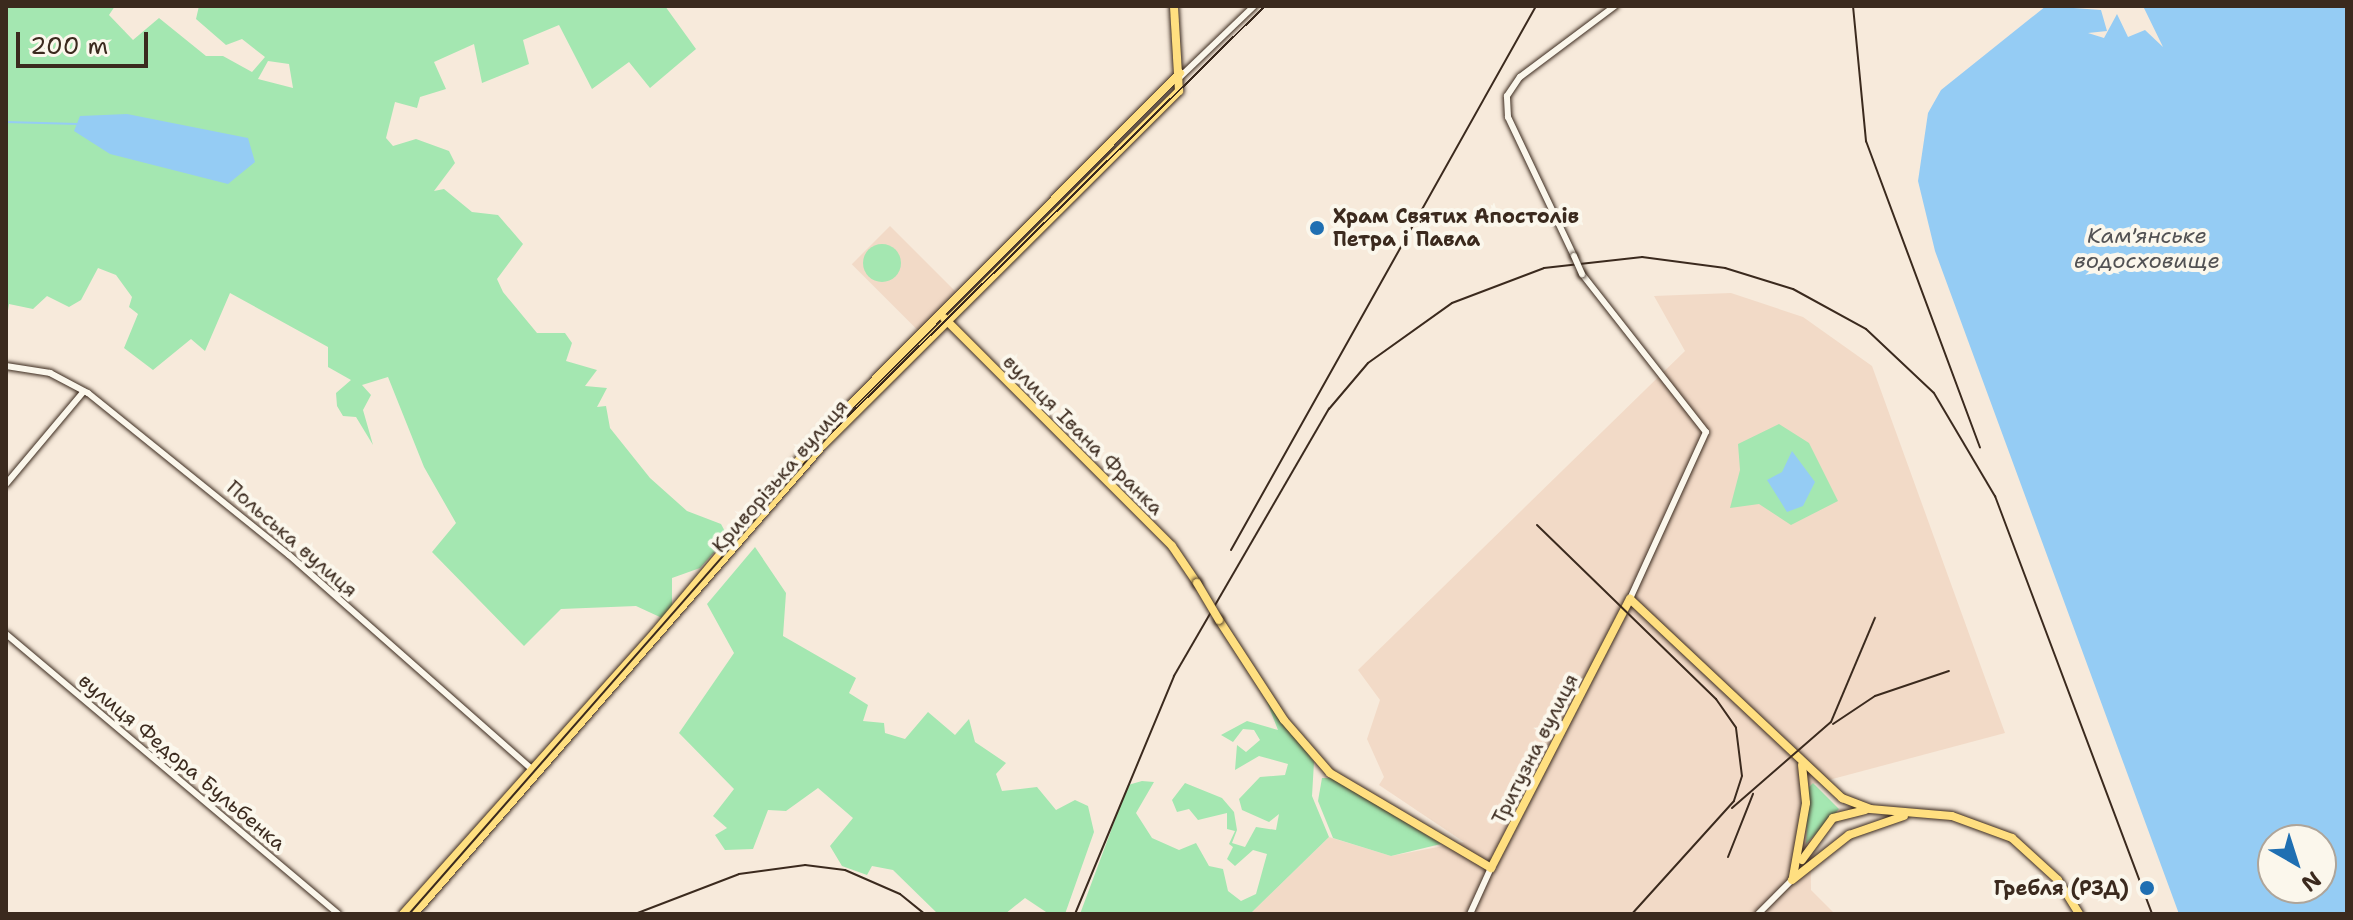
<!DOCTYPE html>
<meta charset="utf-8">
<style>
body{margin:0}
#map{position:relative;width:2353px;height:920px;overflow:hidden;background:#f7eadb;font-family:"Shantell Sans",sans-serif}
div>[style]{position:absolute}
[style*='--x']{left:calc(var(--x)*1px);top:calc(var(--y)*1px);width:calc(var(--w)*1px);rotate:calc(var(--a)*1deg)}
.built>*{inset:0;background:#f2dac7;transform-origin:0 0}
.green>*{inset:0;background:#a4e7b1}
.round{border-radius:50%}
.water>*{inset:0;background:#95ccf4}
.stream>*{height:2px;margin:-1px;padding:0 1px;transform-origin:1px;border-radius:1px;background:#95ccf4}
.roads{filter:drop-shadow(0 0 2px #3b2a1e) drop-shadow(0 0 2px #3b2a1e)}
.minor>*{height:6px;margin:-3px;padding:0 3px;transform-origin:3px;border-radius:3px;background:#fbf7ec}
.major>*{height:8px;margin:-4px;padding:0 4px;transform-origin:4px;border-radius:4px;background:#ffdf80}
.tram>*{height:2px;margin:-1px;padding:0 1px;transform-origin:1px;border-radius:1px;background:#3b2a1e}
.rail>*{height:2px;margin:-1px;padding:0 1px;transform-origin:1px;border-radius:1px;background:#3b2a1e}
.bridges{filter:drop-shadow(0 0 2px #3b2a1e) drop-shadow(0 0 2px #3b2a1e)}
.minor-bridge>*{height:6px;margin:-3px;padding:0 3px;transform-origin:3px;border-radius:3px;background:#fbf7ec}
.major-bridge>*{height:8px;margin:-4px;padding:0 4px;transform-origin:4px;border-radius:4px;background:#ffdf80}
.dots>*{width:22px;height:22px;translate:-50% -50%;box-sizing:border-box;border:4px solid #fbf7ec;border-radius:50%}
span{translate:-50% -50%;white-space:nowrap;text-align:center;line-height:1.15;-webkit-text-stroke:8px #fbf7ec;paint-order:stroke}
.poi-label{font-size:20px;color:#3b2a1e;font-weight:700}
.left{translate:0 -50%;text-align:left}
.right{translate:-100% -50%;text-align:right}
.street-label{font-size:20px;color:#3b2a1e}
.water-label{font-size:22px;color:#525254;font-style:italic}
.frame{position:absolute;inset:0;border:8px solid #3b2a1e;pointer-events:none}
.north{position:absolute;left:2257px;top:824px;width:80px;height:80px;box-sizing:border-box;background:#fbf7ec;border:2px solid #aea59a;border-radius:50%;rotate:141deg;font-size:22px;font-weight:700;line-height:32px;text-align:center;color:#3b2a1e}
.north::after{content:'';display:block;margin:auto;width:28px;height:36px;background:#1f6fb2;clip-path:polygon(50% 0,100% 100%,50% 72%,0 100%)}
.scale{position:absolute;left:16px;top:32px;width:132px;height:36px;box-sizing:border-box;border:4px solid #3b2a1e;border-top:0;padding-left:10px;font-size:24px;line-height:28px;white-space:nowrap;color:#3b2a1e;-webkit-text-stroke:6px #fbf7ec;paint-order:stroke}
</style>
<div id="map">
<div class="built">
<div style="left:890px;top:226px;width:93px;height:54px;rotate:45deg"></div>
<div style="clip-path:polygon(1731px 293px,1803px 317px,1872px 366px,2005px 733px,1810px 785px,1811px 890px,1835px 914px,1250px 914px,1329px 837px,1391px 856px,1464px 842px,1379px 785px,1384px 777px,1367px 739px,1380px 700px,1358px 670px,1685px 351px,1654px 296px)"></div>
</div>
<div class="green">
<div style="clip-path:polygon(evenodd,6px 6px,115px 6px,109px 15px,133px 40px,159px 18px,206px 56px,223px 56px,252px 72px,265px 57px,242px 39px,226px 45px,196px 19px,199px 6px,665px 6px,696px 49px,650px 88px,629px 62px,592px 89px,559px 25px,523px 40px,529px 64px,482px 83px,474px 44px,434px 62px,446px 89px,420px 97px,417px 108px,395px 102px,386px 138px,393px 146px,416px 139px,449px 151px,455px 163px,434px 191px,444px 189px,472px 212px,498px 215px,523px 244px,497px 279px,503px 292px,537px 333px,565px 333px,572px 343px,566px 361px,597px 370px,585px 386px,607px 388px,597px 407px,606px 406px,610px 428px,650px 478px,687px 511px,721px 524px,728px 537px,700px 568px,672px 578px,672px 606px,662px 618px,636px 606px,561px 609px,524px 646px,432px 552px,456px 523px,424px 467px,388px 377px,362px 385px,371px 395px,363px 410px,373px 445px,356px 417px,343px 416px,337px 406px,336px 393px,351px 380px,328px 367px,328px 347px,230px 293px,205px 351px,191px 339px,153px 370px,124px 348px,138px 314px,129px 307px,132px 297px,116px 275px,98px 268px,81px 300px,69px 307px,47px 296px,33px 309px,9px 304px,6px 324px,6px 6px,268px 61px,289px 64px,293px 88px,258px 79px,268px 61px)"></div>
<div class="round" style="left:863px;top:244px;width:38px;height:38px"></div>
<div style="clip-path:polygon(1779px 424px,1809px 443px,1838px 501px,1791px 525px,1759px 504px,1730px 508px,1740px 470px,1738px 444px)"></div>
<div style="clip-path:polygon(755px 547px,786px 593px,783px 636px,856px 678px,849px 693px,868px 705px,863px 721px,884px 723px,885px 733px,905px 739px,928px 712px,955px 735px,969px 719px,975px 742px,1006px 763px,996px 774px,1002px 791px,1037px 787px,1056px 810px,1075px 800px,1088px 806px,1094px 832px,1065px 914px,1049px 914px,1025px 898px,1005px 914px,938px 914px,893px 870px,872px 866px,867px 875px,842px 866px,830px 846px,853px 818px,818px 788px,786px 811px,768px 810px,753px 849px,725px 850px,715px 835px,727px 828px,713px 816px,734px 789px,679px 733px,734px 653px,707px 604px)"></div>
<div style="clip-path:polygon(1265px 697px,1314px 762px,1312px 796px,1329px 837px,1250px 914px,1080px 914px,1128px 785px,1142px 781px,1154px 782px,1136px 813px,1152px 838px,1179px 850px,1196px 843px,1209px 866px,1223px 869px,1228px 891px,1241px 901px,1256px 894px,1267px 854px,1253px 850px,1235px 866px,1227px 859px,1233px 847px,1229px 844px,1235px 831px,1227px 829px,1227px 813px,1198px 820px,1189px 809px,1177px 812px,1172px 800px,1185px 783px,1222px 798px,1234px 812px,1237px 830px,1232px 843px,1245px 847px,1256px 827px,1276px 830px,1279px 814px,1269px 822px,1242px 810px,1239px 799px,1260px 777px,1285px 775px,1288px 764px,1259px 756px,1235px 770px,1237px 745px,1246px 752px,1260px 740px,1254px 730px,1243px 729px,1233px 742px,1221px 735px,1247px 721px,1278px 730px)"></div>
<div style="clip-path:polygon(1322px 778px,1332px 778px,1441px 844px,1391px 856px,1333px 838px,1318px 801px)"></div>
<div style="clip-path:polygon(1813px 783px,1839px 809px,1806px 844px,1809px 787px)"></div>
</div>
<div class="water">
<div style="clip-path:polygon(evenodd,2046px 6px,2101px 10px,2107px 31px,2088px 33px,2104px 38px,2117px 14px,2128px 37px,2145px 30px,2163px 47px,2143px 6px,2347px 6px,2347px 914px,2179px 914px,1935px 251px,1918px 181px,1928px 113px,1941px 90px,2046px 6px,2273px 840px,2321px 840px,2321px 888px,2273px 888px,2273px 840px)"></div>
<div style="clip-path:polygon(127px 114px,248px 138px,255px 162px,228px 184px,110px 154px,74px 131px,80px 116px)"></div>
<div style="clip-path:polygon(1792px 451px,1815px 482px,1803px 506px,1787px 512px,1767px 480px,1782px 472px)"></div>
</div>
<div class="stream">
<div style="--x:6;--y:122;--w:72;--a:1.6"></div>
</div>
<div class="roads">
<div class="minor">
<div style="--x:1180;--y:77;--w:103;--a:-43.8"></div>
<div style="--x:1574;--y:256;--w:154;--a:-115.4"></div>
<div style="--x:1508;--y:117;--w:21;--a:-93"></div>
<div style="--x:1507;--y:96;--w:23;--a:-56"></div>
<div style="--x:1520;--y:77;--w:119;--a:-36.8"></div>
<div style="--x:1582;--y:274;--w:201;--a:51.9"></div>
<div style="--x:1706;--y:432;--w:183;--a:114.5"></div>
<div style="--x:6;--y:366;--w:45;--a:9"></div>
<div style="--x:50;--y:373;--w:43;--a:27.8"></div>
<div style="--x:88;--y:393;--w:258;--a:38.9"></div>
<div style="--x:289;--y:555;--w:325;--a:41.4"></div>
<div style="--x:6;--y:484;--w:121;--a:-50"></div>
<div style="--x:6;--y:634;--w:434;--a:40.1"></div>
<div style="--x:1470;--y:914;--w:51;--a:-65.5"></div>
<div style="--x:1758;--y:914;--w:48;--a:-45"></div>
</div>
<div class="major">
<div style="--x:944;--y:318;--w:322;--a:45"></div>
<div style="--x:1172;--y:546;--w:45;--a:56"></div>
<div style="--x:1219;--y:620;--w:119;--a:57"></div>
<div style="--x:1284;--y:720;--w:70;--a:49"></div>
<div style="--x:1330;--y:773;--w:187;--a:30.5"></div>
<div style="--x:1491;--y:868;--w:303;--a:-62.7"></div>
<div style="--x:1630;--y:599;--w:291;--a:43.2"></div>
<div style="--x:1842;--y:798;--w:30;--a:21"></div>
<div style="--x:1870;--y:809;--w:82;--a:4.9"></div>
<div style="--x:1952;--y:816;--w:64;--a:20.1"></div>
<div style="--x:2012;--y:838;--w:62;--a:42.4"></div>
<div style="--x:2058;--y:880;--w:40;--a:58"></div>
<div style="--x:1802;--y:860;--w:52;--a:-53.6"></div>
<div style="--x:1833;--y:818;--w:33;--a:-14"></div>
<div style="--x:1793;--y:877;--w:75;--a:-80"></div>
<div style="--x:1806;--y:803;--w:38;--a:-96"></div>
<div style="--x:1792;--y:880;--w:73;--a:-38.3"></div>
<div style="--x:1849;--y:835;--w:58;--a:-19.1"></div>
<div style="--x:403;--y:914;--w:378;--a:-48.2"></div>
<div style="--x:655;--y:632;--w:253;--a:-50.1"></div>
<div style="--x:817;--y:438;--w:515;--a:-45.16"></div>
<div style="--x:414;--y:914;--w:622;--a:-48.91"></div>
<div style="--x:823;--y:445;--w:502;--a:-44.84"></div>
<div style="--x:1179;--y:91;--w:85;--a:-93.4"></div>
</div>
</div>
<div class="tram">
<div style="--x:409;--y:914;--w:638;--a:-48.75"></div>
<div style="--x:830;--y:434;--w:610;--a:-44.54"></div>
</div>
<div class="rail">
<div style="--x:1853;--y:6;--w:136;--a:84.5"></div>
<div style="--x:1866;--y:141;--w:327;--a:69.6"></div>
<div style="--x:1537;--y:525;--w:250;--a:44.2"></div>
<div style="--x:1716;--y:699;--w:35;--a:55"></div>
<div style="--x:1736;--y:728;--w:48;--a:82.9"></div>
<div style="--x:1742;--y:776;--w:26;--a:108"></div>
<div style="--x:1734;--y:801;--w:152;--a:132.1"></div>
<div style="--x:1231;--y:550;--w:624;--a:-60.72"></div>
<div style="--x:1833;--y:724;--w:50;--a:-33.7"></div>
<div style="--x:1875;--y:696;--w:78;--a:-18.7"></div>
<div style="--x:1732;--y:808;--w:131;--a:-41"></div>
<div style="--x:1831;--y:722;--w:113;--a:-67.1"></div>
<div style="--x:1728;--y:857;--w:68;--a:-68.4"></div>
<div style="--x:635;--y:914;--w:111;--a:-21"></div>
<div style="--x:739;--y:874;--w:67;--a:-7.8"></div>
<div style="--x:805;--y:865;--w:40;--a:7.1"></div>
<div style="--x:845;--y:870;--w:60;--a:23.6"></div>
<div style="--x:900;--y:894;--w:32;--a:39"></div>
<div style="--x:1075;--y:914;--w:258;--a:-67.4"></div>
<div style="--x:1174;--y:676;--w:309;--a:-59.9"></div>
<div style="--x:1329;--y:409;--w:60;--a:-49.7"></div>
<div style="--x:1368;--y:363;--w:103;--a:-35.5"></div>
<div style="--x:1452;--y:303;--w:98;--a:-20.8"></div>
<div style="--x:1544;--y:268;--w:99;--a:-6.4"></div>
<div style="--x:1642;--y:257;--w:84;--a:7.5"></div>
<div style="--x:1725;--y:268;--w:71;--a:17.2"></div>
<div style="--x:1793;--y:289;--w:83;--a:28.7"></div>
<div style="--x:1866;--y:329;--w:93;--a:43.3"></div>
<div style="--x:1934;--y:393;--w:120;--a:59.4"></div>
<div style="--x:1995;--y:496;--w:447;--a:69.4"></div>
</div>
<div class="bridges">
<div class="minor-bridge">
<div style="--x:1574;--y:256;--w:20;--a:66"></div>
</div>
<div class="major-bridge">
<div style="--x:1197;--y:583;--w:43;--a:59.3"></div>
</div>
</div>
<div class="dots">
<div style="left:1317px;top:228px;background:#1f6fb2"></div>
<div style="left:2147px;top:888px;background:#1f6fb2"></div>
</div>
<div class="poi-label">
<span class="left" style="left:1333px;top:228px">Храм Святих Апостолів<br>Петра і Павла</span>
<span class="right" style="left:2129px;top:888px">Гребля (РЗД)</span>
</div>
<div class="street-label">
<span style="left:1083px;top:435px;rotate:45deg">вулиця Івана Франка</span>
<span style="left:780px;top:476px;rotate:-49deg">Криворізька вулиця</span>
<span style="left:292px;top:539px;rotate:41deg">Польська вулиця</span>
<span style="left:1535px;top:749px;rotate:-63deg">Тритузна вулиця</span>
<span style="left:182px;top:762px;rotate:40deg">вулиця Федора Бульбенка</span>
</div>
<div class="water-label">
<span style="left:2147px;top:248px">Кам'янське<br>водосховище</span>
</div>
<div class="frame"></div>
<div class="north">N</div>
<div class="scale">200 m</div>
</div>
